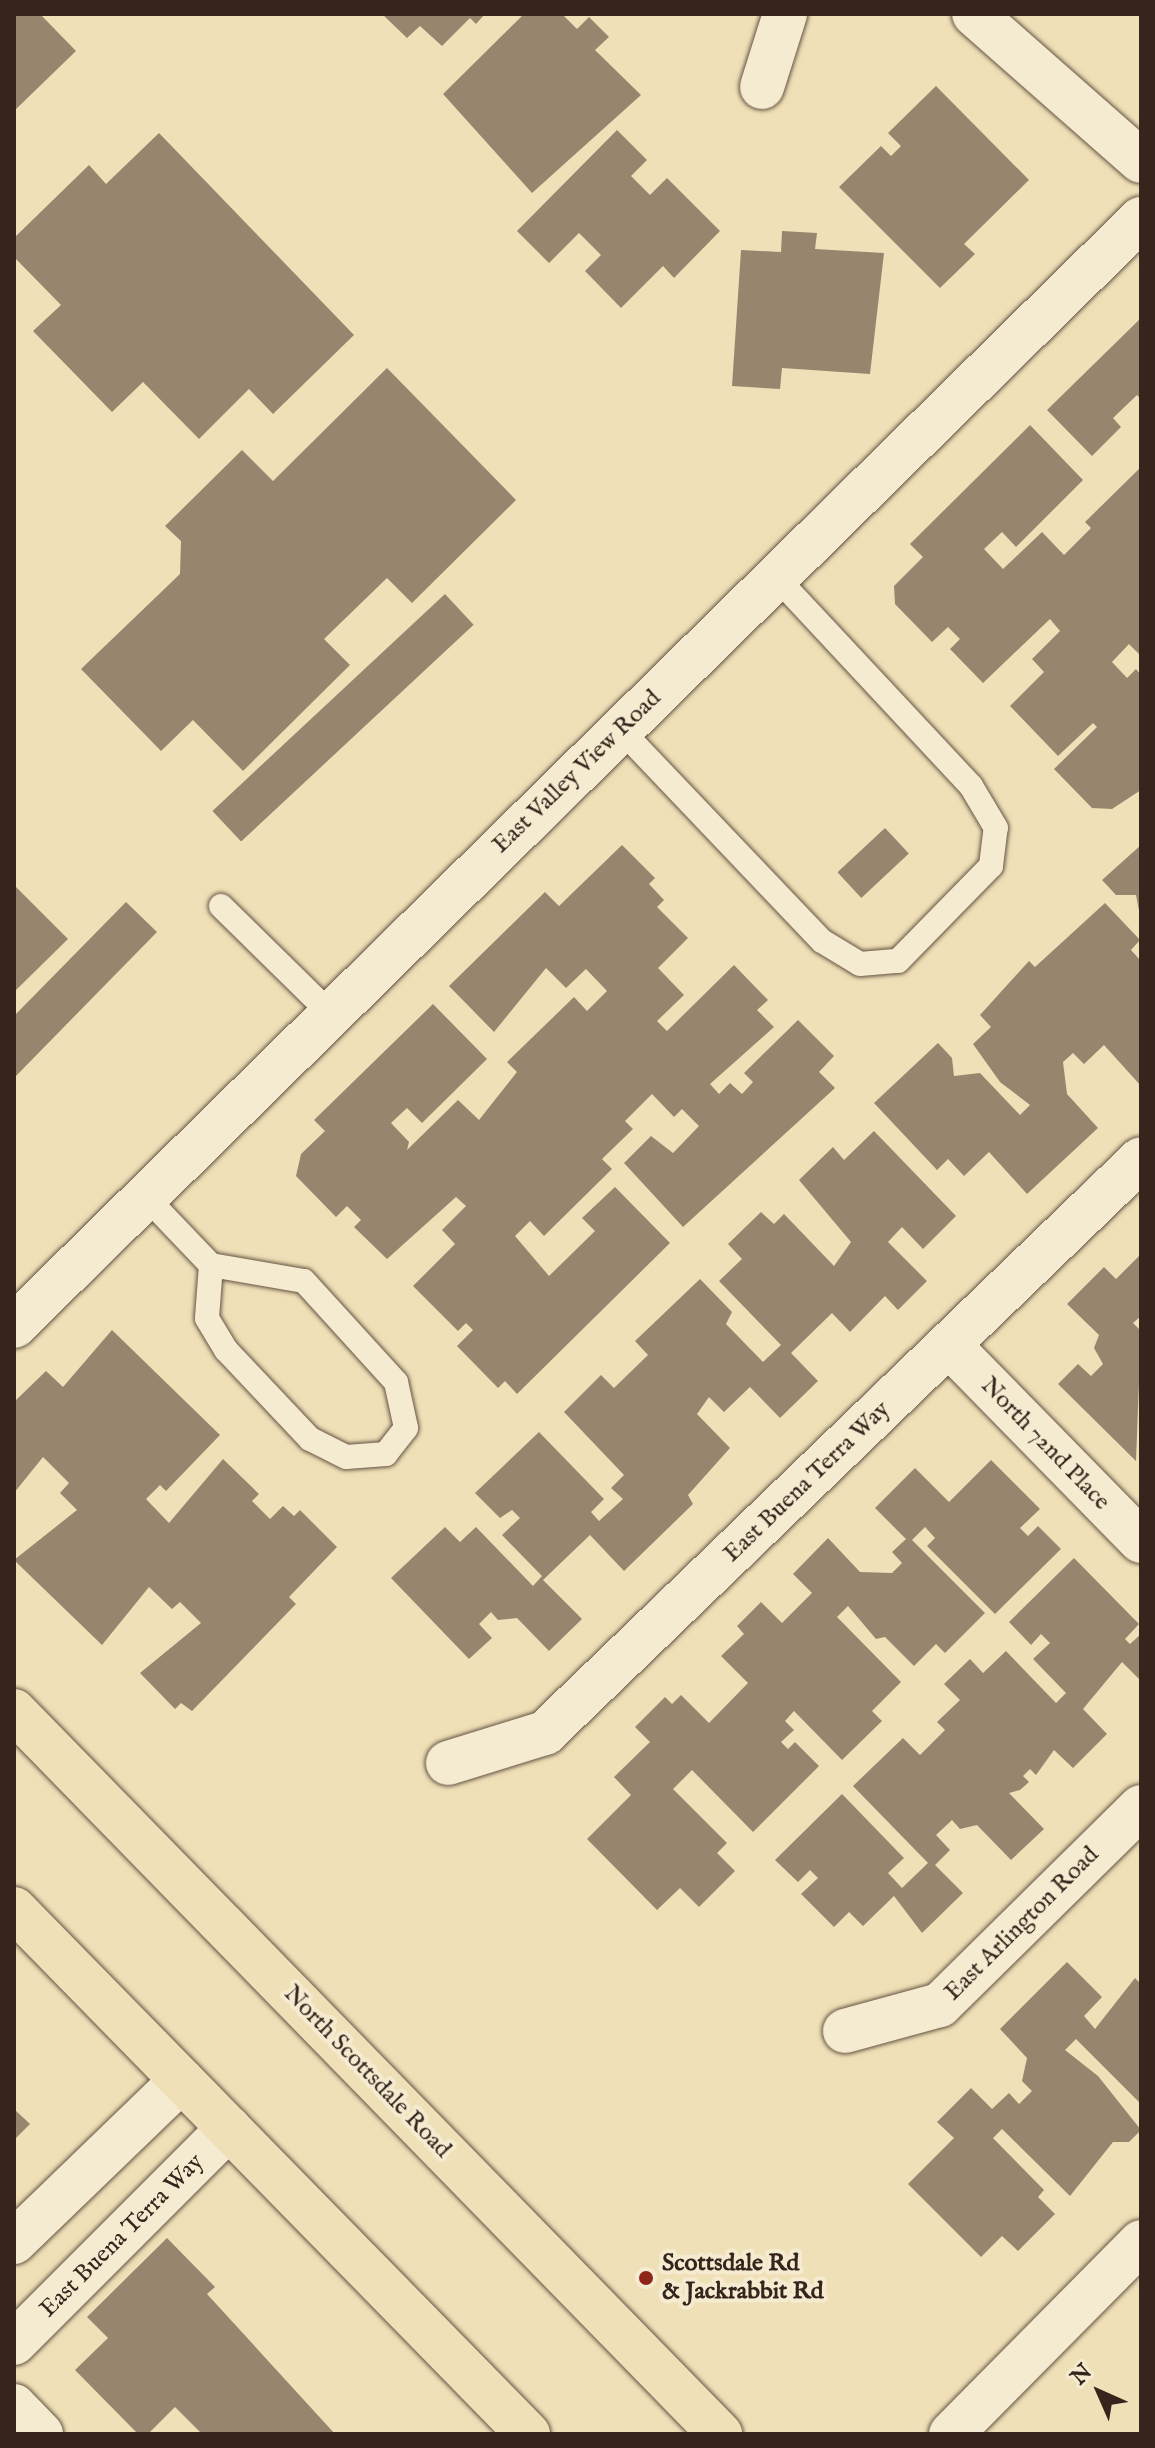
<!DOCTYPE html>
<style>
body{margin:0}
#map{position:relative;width:1155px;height:2448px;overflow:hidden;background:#f0e0b7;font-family:"IM FELL English",serif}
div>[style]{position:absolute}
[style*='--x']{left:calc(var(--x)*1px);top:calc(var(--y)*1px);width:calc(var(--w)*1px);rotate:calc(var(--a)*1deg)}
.building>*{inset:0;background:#97866d;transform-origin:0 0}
.roads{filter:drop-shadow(0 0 2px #655444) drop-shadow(0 0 2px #655444)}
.lane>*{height:24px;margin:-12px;padding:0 12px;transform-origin:12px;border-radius:12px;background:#f5ebd0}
.street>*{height:44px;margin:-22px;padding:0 22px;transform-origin:22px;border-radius:22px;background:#f5ebd0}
.primary>*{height:44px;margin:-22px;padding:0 22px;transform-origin:22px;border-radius:22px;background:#f0e0b7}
.dots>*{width:22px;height:22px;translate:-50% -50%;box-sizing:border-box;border:4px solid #f5ebd0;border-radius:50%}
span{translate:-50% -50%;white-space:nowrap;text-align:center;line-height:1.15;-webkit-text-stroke:8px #f5ebd0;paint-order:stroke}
.street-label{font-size:24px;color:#37251d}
.poi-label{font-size:24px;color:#37251d;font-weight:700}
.left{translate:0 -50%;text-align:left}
.frame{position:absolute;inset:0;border:16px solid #37251d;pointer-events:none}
.north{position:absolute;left:1059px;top:2352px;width:80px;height:80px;-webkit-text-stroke:6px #f5ebd0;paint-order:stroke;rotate:315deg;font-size:22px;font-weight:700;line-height:32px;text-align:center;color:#37251d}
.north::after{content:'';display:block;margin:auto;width:28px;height:36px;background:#37251d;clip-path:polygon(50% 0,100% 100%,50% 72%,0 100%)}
</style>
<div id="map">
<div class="building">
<div style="clip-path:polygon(14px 14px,40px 14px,76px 51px,14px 111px)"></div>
<div style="clip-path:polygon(382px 14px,485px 14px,476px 24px,470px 18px,442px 46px,420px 26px,407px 38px)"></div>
<div style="clip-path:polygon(524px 14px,562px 14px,577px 29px,589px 17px,609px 37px,595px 50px,641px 95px,532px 193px,443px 94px)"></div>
<div style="clip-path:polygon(936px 86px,1029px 180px,964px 244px,975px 254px,940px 288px,839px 187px,881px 146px,891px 156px,901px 146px,888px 133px)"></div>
<div style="clip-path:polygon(617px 130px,647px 160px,631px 176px,650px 195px,667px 178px,720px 231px,674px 278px,663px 266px,621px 308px,585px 271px,601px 255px,579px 233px,549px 263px,517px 231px)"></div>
<div style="clip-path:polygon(159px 133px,354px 335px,273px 414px,249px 389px,199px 439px,143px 382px,112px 412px,33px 331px,61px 305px,14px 257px,14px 238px,89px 165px,106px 184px)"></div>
<div style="clip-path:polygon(782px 231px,817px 233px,815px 249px,884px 253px,870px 374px,782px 368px,780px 389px,732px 386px,741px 250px,781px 252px)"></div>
<div style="clip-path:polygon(1141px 318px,1141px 399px,1137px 395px,1113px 418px,1121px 427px,1092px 456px,1047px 410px)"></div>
<div style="clip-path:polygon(387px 368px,516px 500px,412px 603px,387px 578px,324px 639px,350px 665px,243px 771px,193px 720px,161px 751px,81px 669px,180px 574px,181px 541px,165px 526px,242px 450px,273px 481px)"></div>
<div style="clip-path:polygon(1030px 425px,1083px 480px,1016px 547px,1002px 532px,984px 549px,1003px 569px,1042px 532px,1064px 555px,1091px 528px,1085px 522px,1141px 467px,1141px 656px,1129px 644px,1112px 662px,1127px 678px,1136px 669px,1141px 675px,1141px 790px,1112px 809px,1092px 808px,1054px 769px,1097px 727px,1093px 723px,1058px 756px,1010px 706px,1044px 672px,1032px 659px,1060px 631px,1050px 619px,983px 683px,950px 649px,960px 639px,948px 627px,932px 642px,895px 604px,894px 586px,923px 557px,910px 544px)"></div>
<div style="left:445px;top:594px;width:42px;height:318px;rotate:47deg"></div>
<div style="left:885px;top:828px;width:35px;height:65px;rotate:47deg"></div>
<div style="clip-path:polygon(622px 845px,655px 878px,649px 884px,664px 900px,657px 907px,688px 938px,658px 968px,684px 995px,657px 1021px,667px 1031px,734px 965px,768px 1000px,757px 1010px,774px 1027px,710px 1084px,719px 1094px,730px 1083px,742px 1094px,753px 1082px,744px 1073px,798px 1020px,834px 1056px,819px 1072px,835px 1088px,683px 1227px,624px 1163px,651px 1136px,673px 1153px,699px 1126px,682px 1109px,674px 1117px,652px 1094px,625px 1121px,633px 1129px,602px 1159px,612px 1169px,544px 1236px,530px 1221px,515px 1236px,549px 1276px,595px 1231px,582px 1218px,615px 1187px,670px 1243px,517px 1394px,505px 1381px,498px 1388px,457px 1346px,473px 1330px,466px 1323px,458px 1331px,413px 1286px,455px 1244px,442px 1230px,466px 1206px,456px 1197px,387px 1259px,354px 1227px,361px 1220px,347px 1206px,336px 1217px,296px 1176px,301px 1154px,325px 1131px,314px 1120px,433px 1004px,487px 1059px,422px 1123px,407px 1108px,391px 1123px,409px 1142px,407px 1150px,458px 1100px,479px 1120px,517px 1072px,507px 1062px,574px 997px,587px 1011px,607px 991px,586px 969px,566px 988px,546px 968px,494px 1032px,449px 986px,545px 892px,559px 906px)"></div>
<div style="clip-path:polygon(1141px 845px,1141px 921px,1136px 895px,1116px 895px,1102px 880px)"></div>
<div style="clip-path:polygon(14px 885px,68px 939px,14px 992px)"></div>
<div style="clip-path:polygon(126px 902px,157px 932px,14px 1078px,14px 1016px)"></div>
<div style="clip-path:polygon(1105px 903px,1140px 940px,1131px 950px,1141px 961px,1141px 1086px,1104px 1045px,1084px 1064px,1073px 1053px,1063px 1062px,1067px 1094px,1098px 1128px,1027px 1194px,989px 1152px,964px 1176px,948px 1159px,937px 1170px,874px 1103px,938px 1043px,952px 1058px,954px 1076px,980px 1073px,1020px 1115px,1030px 1105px,1000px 1082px,973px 1044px,991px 1027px,980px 1015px,1029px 961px,1035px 967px)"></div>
<div style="clip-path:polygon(874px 1131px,956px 1216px,923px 1249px,902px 1227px,888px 1242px,927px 1281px,898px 1310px,885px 1296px,850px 1332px,832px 1313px,791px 1353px,818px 1381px,780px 1418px,750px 1387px,724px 1412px,709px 1397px,697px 1414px,730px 1448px,688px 1495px,693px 1504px,624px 1571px,590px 1535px,543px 1580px,582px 1619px,549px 1651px,517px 1618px,498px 1620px,491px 1612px,479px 1624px,492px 1638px,469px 1659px,391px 1578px,445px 1527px,460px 1542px,476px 1527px,533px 1586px,542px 1576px,502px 1535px,520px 1518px,512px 1510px,500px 1518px,475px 1493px,539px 1432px,604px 1499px,591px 1512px,599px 1521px,623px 1499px,611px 1488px,624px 1475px,564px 1412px,601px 1375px,614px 1388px,648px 1355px,635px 1341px,700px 1279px,732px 1312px,726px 1324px,763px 1362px,781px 1345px,719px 1281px,742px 1259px,728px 1244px,761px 1212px,774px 1224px,784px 1214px,834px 1266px,851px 1242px,799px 1180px,833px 1147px,844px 1160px)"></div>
<div style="clip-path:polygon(1141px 1254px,1141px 1316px,1133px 1323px,1141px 1331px,1136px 1461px,1058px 1384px,1078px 1364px,1091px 1376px,1103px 1364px,1094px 1348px,1099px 1335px,1067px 1304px,1104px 1267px,1116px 1279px)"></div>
<div style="clip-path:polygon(112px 1330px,220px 1435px,166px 1491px,160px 1485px,146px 1499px,169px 1523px,223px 1459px,259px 1494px,252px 1501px,270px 1519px,283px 1506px,294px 1516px,300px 1510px,337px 1547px,289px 1597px,296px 1604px,192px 1711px,181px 1703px,175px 1709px,140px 1673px,201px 1623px,180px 1602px,172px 1609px,149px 1587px,102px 1645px,14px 1560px,77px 1510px,60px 1493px,69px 1483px,43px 1457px,14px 1493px,14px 1402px,46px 1371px,63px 1387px)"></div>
<div style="clip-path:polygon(991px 1460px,1040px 1509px,1020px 1528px,1028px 1536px,1038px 1526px,1061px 1549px,995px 1614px,927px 1546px,935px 1538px,925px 1527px,912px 1540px,985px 1613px,945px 1653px,936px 1644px,914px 1666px,885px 1637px,876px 1639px,848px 1606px,837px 1617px,901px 1682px,872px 1711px,882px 1721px,842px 1760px,794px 1711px,785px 1721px,794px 1730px,781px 1742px,788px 1749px,795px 1742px,819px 1766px,753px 1832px,692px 1770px,673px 1789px,727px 1843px,717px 1853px,735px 1871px,699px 1907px,680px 1888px,657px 1910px,587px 1839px,631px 1795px,614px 1777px,650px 1742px,635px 1727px,665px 1697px,672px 1704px,681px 1695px,709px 1723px,748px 1683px,721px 1656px,744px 1634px,737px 1626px,761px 1602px,782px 1623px,812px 1593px,793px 1574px,828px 1538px,860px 1572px,892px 1573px,902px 1563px,892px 1552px,906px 1539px,875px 1508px,915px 1468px,949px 1502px)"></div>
<div style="clip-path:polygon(1074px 1558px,1139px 1624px,1125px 1639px,1130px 1644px,1141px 1634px,1141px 1681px,1122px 1662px,1083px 1709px,1107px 1734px,1073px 1768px,1054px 1750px,1036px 1775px,1030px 1769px,1023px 1776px,1029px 1782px,1020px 1790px,1009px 1793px,1044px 1829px,1011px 1860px,977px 1825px,960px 1829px,952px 1820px,936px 1835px,950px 1850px,935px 1865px,963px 1893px,922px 1933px,894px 1896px,863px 1926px,849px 1912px,834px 1927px,801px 1894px,818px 1878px,810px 1870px,798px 1882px,775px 1860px,842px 1794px,904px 1858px,888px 1873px,902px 1888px,928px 1863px,853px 1786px,903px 1738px,920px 1755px,945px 1730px,937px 1722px,960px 1700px,944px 1684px,970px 1659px,983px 1673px,1006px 1651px,1056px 1703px,1066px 1693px,1033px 1659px,1050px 1643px,1041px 1634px,1031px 1645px,1009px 1622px)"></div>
<div style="clip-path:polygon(1067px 1962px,1102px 1997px,1084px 2016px,1095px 2029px,1135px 1978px,1141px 1984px,1141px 2104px,1076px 2039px,1065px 2050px,1098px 2076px,1141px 2130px,1129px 2142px,1113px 2142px,1070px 2196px,1002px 2129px,993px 2138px,1044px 2190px,1038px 2197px,1055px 2214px,1018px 2251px,1002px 2236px,981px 2257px,908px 2184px,954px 2138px,937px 2122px,971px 2088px,992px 2109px,1009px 2093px,1019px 2104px,1032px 2091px,1022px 2081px,1027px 2058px,1000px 2029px)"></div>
<div style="clip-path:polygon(14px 2109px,30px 2124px,14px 2140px)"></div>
<div style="clip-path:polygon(167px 2238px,215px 2287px,207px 2294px,335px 2434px,202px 2434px,175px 2407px,148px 2434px,138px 2434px,75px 2370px,108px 2338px,87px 2317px)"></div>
</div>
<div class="roads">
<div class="lane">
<div style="--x:621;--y:730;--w:291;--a:46.4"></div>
<div style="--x:822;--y:941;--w:44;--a:31.2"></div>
<div style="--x:860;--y:964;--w:38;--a:-5"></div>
<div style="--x:898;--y:961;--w:133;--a:-45.6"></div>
<div style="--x:991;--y:866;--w:38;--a:-83"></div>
<div style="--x:996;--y:828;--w:49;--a:-120.8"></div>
<div style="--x:971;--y:786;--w:286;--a:-133"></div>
<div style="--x:221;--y:906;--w:154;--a:44.5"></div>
<div style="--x:145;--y:1196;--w:95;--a:46.3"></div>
<div style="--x:211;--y:1265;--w:94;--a:9.8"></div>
<div style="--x:304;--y:1281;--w:137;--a:47.7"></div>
<div style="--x:396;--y:1382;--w:47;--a:77.7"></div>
<div style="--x:406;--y:1428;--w:33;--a:128"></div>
<div style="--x:386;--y:1454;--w:40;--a:175.7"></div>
<div style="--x:346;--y:1457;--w:40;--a:-153.4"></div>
<div style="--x:310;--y:1439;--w:122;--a:-133.3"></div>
<div style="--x:226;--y:1350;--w:37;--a:-121"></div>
<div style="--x:207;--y:1318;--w:53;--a:-85.7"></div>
</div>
<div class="street">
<div style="--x:974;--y:14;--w:222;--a:41.4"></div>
<div style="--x:762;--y:87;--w:77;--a:-72.5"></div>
<div style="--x:14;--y:1326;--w:1580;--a:-44.49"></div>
<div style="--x:950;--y:1346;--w:273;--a:45.6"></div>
<div style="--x:448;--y:1763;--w:102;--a:-17.2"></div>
<div style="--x:545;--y:1733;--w:827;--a:-43.92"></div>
<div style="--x:845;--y:2031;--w:98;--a:-15.3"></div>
<div style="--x:940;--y:2005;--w:282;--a:-44.6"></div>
<div style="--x:14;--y:2242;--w:233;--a:-44"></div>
<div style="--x:14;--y:2343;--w:304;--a:-45"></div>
<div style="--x:14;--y:2406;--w:39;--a:46"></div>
<div style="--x:951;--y:2434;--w:270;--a:-45.3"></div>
</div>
<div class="primary">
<div style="--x:14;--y:1711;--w:1011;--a:45.68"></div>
<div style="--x:14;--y:1909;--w:735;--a:45.61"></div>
</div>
</div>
<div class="dots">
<div style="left:646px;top:2278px;background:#8f2418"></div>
</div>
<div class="street-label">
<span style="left:577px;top:772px;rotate:-44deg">East Valley View Road</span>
<span style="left:1045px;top:1444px;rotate:46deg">North 72nd Place</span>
<span style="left:807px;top:1482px;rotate:-44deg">East Buena Terra Way</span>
<span style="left:1022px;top:1924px;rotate:-45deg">East Arlington Road</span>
<span style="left:367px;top:2072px;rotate:46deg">North Scottsdale Road</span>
<span style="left:122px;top:2236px;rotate:-45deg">East Buena Terra Way</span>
</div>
<div class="poi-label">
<span class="left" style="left:662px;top:2278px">Scottsdale Rd<br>&amp; Jackrabbit Rd</span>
</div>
<div class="frame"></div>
<div class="north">N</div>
</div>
